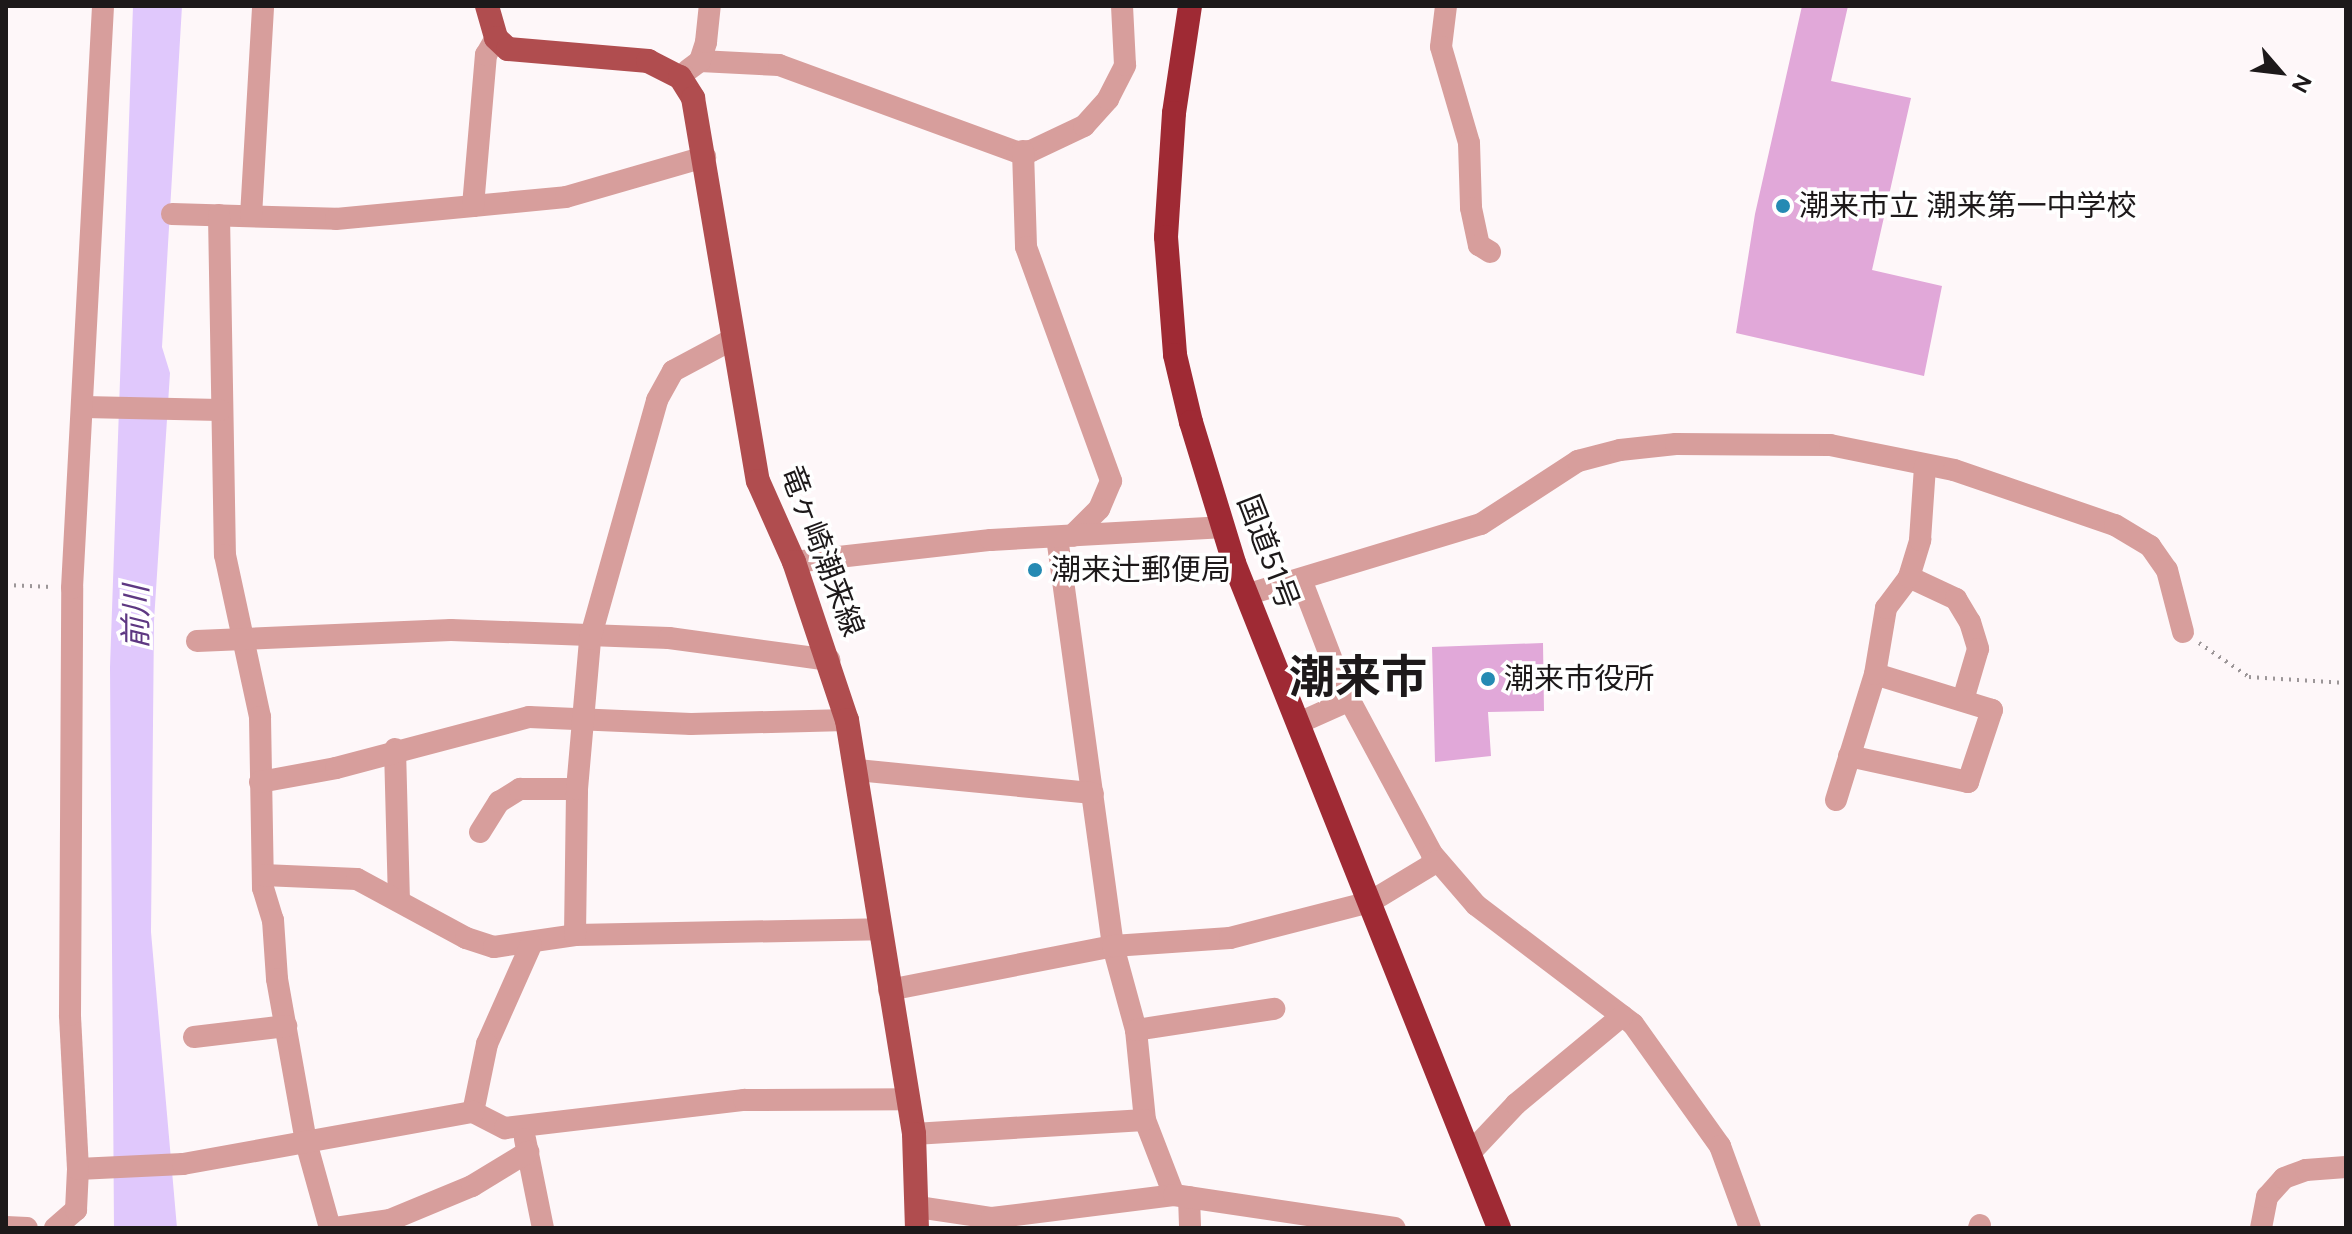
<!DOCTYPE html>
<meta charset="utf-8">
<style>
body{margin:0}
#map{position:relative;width:2352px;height:1234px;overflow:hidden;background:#fef7f9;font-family:Figtree,"Noto Sans JP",sans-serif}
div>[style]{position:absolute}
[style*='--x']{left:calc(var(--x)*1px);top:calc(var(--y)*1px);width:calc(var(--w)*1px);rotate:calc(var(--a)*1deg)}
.water>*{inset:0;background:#e0c8fc}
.building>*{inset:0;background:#e1a8d9}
.path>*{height:4px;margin-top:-2px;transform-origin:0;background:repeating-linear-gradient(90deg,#9c9698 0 2px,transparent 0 8px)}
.minor>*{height:22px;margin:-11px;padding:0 11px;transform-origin:11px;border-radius:11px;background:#d79e9c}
.major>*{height:24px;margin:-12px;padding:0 12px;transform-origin:12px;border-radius:12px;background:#b04d4f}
.highway>*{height:24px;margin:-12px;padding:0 12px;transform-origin:12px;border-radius:12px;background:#9f2a34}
.dots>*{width:22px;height:22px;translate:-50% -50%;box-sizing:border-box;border:4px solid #fff;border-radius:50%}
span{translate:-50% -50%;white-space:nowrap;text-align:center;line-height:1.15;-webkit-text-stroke:7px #fff;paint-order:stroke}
.poi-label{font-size:30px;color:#1d191a}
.left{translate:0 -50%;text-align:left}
.street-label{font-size:30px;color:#1d191a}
.water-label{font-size:32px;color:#5e3882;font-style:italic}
.town-label{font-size:46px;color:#1d191a;font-weight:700}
.frame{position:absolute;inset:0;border:8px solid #1d191a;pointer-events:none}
.north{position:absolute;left:2240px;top:32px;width:80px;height:80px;-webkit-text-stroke:6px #fff;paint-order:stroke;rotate:118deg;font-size:22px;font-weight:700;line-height:32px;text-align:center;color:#1d191a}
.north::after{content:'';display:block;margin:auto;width:28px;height:36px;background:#1d191a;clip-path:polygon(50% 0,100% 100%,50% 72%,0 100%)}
</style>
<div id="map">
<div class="water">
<div style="clip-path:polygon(133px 6px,182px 6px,162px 347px,170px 373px,154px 621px,151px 932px,177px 1228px,114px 1228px,110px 667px)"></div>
</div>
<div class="building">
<div style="clip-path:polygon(1802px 6px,1848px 6px,1831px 81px,1911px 98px,1872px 270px,1942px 286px,1924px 376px,1736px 333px,1755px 214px)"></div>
<div style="clip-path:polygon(1543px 643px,1544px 711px,1488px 712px,1491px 756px,1435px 762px,1432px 647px)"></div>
</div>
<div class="path">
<div style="--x:6;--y:585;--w:46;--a:2.5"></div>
<div style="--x:2199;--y:643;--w:60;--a:34.2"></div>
<div style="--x:2249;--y:677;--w:97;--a:3.5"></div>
</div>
<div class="minor">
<div style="--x:1446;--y:6;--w:41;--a:97"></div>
<div style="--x:1441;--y:47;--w:100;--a:73.7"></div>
<div style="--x:1469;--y:143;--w:65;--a:88.2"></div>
<div style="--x:1471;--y:208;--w:38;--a:78"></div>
<div style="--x:1479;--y:245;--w:13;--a:32"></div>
<div style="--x:700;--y:61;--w:79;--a:2.9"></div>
<div style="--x:779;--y:65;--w:253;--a:20.1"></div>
<div style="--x:1017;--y:152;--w:14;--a:-4"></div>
<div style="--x:1031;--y:151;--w:59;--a:-25.3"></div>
<div style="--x:1084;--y:126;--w:36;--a:-48"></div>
<div style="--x:1108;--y:99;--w:38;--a:-63"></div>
<div style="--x:1125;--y:65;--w:59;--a:-92.9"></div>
<div style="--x:688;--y:70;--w:15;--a:-37"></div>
<div style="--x:700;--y:61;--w:20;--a:-72"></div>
<div style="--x:706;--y:42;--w:36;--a:-84"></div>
<div style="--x:1023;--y:151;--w:96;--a:88.2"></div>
<div style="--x:1026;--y:247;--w:249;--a:70"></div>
<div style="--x:1111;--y:481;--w:30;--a:113"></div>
<div style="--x:1099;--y:509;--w:38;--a:135"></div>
<div style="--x:473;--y:206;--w:93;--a:-5.5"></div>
<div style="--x:566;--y:197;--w:145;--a:-16.1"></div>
<div style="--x:172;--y:214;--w:164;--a:1.7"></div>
<div style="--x:336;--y:219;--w:138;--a:-5.4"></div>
<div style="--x:473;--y:206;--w:152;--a:-85.1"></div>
<div style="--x:486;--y:55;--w:20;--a:-60"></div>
<div style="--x:219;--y:215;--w:340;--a:89"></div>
<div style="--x:225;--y:555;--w:166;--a:77.8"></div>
<div style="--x:260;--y:717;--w:171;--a:89"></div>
<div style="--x:263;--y:888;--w:34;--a:73"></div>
<div style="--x:273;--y:920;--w:59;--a:86.1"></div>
<div style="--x:277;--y:979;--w:166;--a:79.9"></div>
<div style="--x:306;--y:1142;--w:89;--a:74.4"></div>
<div style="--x:251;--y:216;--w:210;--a:-86.7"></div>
<div style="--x:84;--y:407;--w:136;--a:1.3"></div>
<div style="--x:1057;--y:537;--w:413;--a:82.2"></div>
<div style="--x:1113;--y:946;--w:87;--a:74.7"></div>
<div style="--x:1136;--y:1030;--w:90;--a:84.3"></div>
<div style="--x:1145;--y:1120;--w:80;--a:68.9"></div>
<div style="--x:794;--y:562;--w:198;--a:-6.4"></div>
<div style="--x:991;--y:540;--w:230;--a:-3.2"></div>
<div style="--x:1909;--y:577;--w:52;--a:25.1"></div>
<div style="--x:1956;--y:599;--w:27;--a:59"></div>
<div style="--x:1970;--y:622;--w:28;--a:73"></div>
<div style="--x:1978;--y:649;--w:53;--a:106.4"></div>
<div style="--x:1302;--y:582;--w:111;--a:69"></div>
<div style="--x:1342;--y:686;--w:191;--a:61.8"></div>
<div style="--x:1432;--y:854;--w:67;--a:49.2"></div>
<div style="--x:1476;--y:905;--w:197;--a:37.2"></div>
<div style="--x:1633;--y:1024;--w:150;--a:54.5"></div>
<div style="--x:1720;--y:1146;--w:87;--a:69.9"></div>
<div style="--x:1249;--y:594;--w:242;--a:-16.8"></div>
<div style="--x:1481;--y:524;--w:116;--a:-33"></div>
<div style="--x:1578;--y:461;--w:43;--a:-14.7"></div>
<div style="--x:1620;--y:450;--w:56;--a:-6.1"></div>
<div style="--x:1676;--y:444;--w:154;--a:0.4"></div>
<div style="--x:1830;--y:445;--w:126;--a:11.4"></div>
<div style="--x:1954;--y:470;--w:170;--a:18.9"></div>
<div style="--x:2115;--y:525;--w:41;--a:31"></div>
<div style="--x:2150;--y:546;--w:29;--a:55"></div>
<div style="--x:2167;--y:570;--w:64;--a:75.5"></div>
<div style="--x:197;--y:641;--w:254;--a:-2.5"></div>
<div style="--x:451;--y:630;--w:218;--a:2.1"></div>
<div style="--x:669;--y:638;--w:162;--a:7.8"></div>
<div style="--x:1301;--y:722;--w:54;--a:-24.2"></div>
<div style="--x:395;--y:749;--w:152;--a:88.5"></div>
<div style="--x:1849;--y:756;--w:122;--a:12.3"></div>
<div style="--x:1968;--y:782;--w:76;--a:-71.6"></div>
<div style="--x:1992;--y:710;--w:122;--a:-162.9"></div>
<div style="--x:857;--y:770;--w:237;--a:5.6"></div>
<div style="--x:260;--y:782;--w:77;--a:-10.4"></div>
<div style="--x:336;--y:768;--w:200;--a:-14.8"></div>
<div style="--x:529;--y:717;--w:162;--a:2.5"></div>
<div style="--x:691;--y:724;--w:156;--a:-1.5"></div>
<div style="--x:1836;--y:800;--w:132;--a:-72.8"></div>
<div style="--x:1875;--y:674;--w:67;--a:-80.5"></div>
<div style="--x:1886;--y:608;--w:39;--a:-53"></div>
<div style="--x:1909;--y:577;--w:39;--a:-73"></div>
<div style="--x:1920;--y:540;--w:74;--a:-86.1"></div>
<div style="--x:480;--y:832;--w:36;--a:-58"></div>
<div style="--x:499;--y:802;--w:25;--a:-32"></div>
<div style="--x:520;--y:789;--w:57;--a:0"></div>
<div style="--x:263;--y:875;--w:94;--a:2.4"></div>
<div style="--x:357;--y:879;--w:124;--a:28.4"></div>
<div style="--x:466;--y:938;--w:29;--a:18"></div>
<div style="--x:494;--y:947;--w:82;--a:-8.4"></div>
<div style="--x:575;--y:935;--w:305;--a:-1.1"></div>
<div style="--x:575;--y:935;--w:146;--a:-89.2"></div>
<div style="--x:577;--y:789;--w:151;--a:-85"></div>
<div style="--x:590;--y:639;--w:248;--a:-74.3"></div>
<div style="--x:657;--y:400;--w:33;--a:-61"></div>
<div style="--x:673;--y:371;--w:68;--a:-28.1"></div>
<div style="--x:531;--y:945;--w:108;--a:114"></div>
<div style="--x:487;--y:1044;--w:69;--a:101.6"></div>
<div style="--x:473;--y:1112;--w:36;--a:27"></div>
<div style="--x:505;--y:1128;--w:241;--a:-6.7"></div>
<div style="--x:744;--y:1100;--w:165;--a:-0.3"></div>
<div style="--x:889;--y:990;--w:228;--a:-11.1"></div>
<div style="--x:1113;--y:946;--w:117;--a:-3.9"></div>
<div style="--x:1230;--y:938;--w:145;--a:-14.4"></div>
<div style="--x:1370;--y:902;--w:79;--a:-31.1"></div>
<div style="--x:1136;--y:1030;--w:140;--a:-8.7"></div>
<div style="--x:194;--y:1037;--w:93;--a:-6.8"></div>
<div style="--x:914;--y:1134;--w:231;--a:-3.5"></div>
<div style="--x:525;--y:1139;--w:91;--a:78.6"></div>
<div style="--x:1470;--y:1153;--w:67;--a:-46.8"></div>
<div style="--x:1516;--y:1104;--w:138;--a:-39.7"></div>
<div style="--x:78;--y:1169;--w:105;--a:-2.7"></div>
<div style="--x:183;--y:1164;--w:295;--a:-10.2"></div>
<div style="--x:1189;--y:1197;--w:31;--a:88"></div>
<div style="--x:918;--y:1207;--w:75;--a:8.5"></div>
<div style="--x:992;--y:1218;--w:183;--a:-7.2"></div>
<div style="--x:1174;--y:1195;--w:223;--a:8.5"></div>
<div style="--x:6;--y:1227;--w:21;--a:3"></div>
<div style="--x:55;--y:1228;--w:28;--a:-41"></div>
<div style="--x:76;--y:1210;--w:41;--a:-87.2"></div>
<div style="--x:78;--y:1169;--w:154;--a:-93"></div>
<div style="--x:70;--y:1015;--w:427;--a:-89.7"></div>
<div style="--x:72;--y:588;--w:583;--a:-86.95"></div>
<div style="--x:335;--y:1228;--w:56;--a:-8.3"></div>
<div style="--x:390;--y:1220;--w:89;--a:-22.5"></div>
<div style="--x:472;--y:1186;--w:66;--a:-31.3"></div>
<div style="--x:1979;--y:1228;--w:3;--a:-72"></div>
<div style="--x:2261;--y:1228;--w:32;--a:-79"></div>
<div style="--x:2267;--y:1197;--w:25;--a:-48"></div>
<div style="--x:2284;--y:1178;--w:23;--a:-20"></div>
<div style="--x:2306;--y:1170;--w:40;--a:-4.3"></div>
</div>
<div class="major">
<div style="--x:487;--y:6;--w:33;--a:74"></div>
<div style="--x:496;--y:38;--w:16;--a:43"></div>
<div style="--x:508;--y:49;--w:141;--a:4.9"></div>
<div style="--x:648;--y:61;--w:36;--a:27"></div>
<div style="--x:680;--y:77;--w:25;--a:58"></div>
<div style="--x:693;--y:98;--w:388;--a:80.4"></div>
<div style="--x:758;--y:481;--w:89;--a:66"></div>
<div style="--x:794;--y:562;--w:167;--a:71.5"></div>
<div style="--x:847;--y:720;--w:419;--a:80.8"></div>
<div style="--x:914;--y:1134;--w:94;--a:88.2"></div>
</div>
<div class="highway">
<div style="--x:1190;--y:6;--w:108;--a:98.5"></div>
<div style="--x:1174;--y:113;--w:124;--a:93.7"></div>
<div style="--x:1166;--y:237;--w:118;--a:85.6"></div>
<div style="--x:1175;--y:355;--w:69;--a:76.6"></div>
<div style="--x:1191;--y:422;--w:147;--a:73"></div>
<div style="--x:1234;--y:563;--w:716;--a:68.27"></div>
</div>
<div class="dots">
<div style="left:1783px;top:206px;background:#258ab3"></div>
<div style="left:1035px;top:570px;background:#258ab3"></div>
<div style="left:1488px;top:679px;background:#258ab3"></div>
</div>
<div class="poi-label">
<span class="left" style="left:1799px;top:206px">潮来市立 潮来第一中学校</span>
<span class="left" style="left:1051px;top:570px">潮来辻郵便局</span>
<span class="left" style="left:1504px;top:679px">潮来市役所</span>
</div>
<div class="street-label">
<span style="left:822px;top:551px;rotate:69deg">竜ヶ崎潮来線</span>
<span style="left:1268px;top:552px;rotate:69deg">国道51号</span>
</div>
<div class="water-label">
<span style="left:136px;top:617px;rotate:-90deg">前川</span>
</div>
<div class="town-label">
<span style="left:1358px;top:677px">潮来市</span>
</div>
<div class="frame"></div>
<div class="north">N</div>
</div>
